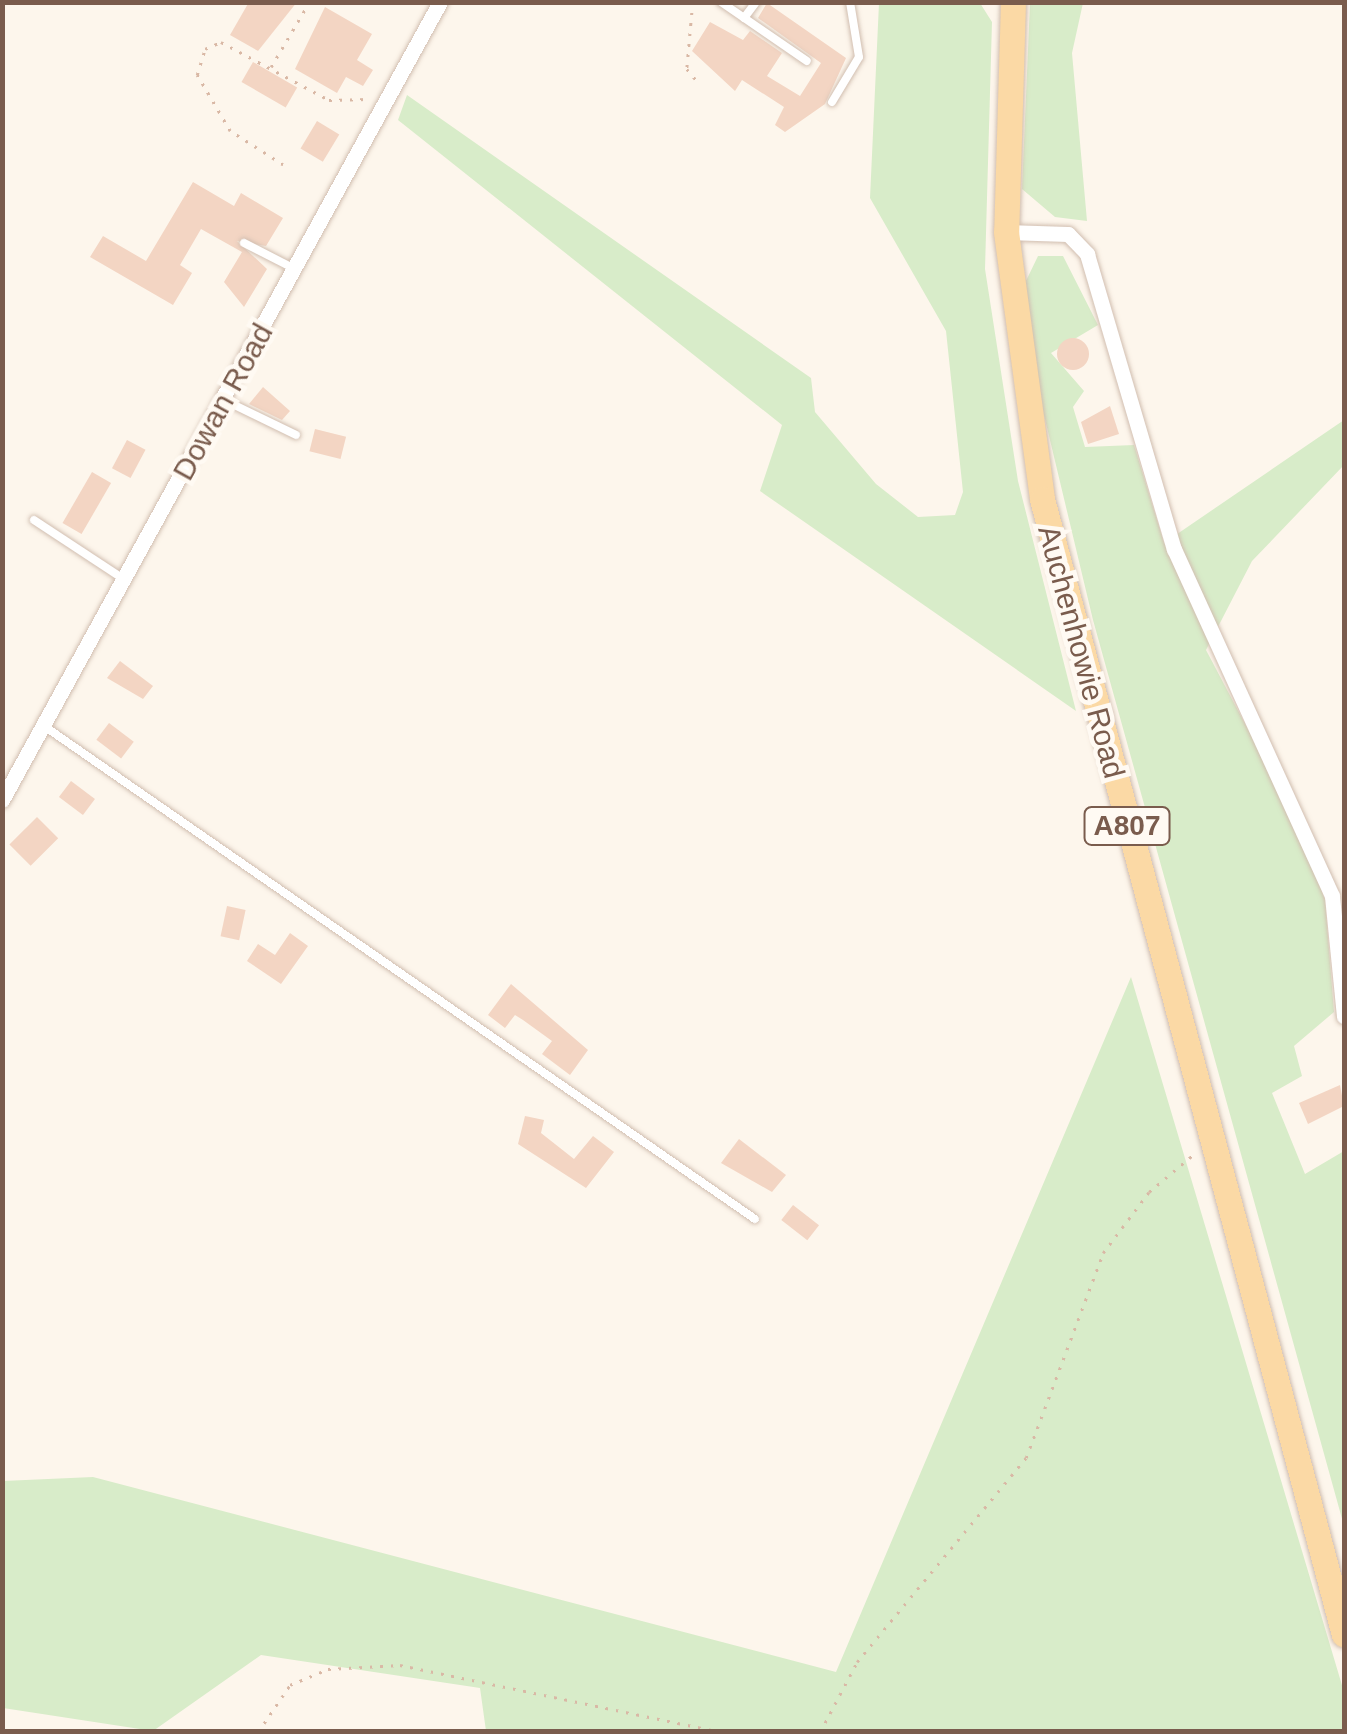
<!DOCTYPE html>
<style>
body{margin:0}
#map{position:relative;width:1347px;height:1734px;overflow:hidden;background:#fdf6ec;font-family:Helvetica,sans-serif}
div>[style]{position:absolute}
[style*='--x']{left:calc(var(--x)*1px);top:calc(var(--y)*1px);width:calc(var(--w)*1px);rotate:calc(var(--a)*1deg)}
.green>*{inset:0;background:#d8ecc9}
.building>*{inset:0;background:#f3d5c3;transform-origin:0 0}
.round{border-radius:50%}
.path>*{height:2.5px;margin-top:-1.25px;transform-origin:0;background:repeating-linear-gradient(90deg,#d9b8a5 0 2.5px,transparent 0 10.5px)}
.roads{filter:drop-shadow(0 0 2px #d1beb0) drop-shadow(0 0 2px #d1beb0)}
.lane>*{height:8px;margin:-4px;padding:0 4px;transform-origin:4px;border-radius:4px;background:#fff}
.street>*{height:15px;margin:-7.5px;padding:0 7.5px;transform-origin:7.5px;border-radius:7.5px;background:#fff}
.primary>*{height:25px;margin:-12.5px;padding:0 12.5px;transform-origin:12.5px;border-radius:12.5px;background:#fbd9a5}
span{translate:-50% -50%;white-space:nowrap;text-align:center;line-height:1.15;-webkit-text-stroke:9px #fffaf3;paint-order:stroke}
.shield-label span{padding:2px 8px;background:#fffaf3;border:2px solid;border-radius:8px;-webkit-text-stroke-width:0}
.shield-label{font-size:28px;color:#7a5c4d;font-weight:700}
.street-label{font-size:30px;color:#7a5c4d}
.frame{position:absolute;inset:0;border:5px solid #7a5c4d;pointer-events:none}
</style>
<div id="map">
<div class="green">
<div style="clip-path:polygon(879px 3px,980px 3px,992px 22px,985px 269px,1018px 481px,1076px 711px,760px 491px,782px 425px,398px 120px,407px 95px,811px 378px,815px 412px,876px 484px,918px 517px,955px 515px,963px 492px,946px 331px,870px 198px)"></div>
<div style="clip-path:polygon(1030px 3px,1083px 3px,1072px 53px,1087px 221px,1055px 217px,1022px 189px)"></div>
<div style="clip-path:polygon(1038px 256px,1063px 256px,1098px 325px,1051px 353px,1084px 391px,1073px 407px,1085px 447px,1134px 445px,1164px 543px,1344px 420px,1344px 465px,1252px 561px,1206px 650px,1299px 826px,1325px 900px,1334px 1012px,1294px 1046px,1302px 1076px,1272px 1093px,1305px 1174px,1344px 1151px,1344px 1526px,1093px 620px,1039px 394px,1025px 283px)"></div>
<div style="clip-path:polygon(1131px 977px,1344px 1692px,1344px 1731px,486px 1731px,480px 1688px,261px 1655px,153px 1731px,3px 1708px,3px 1481px,93px 1477px,836px 1672px)"></div>
</div>
<div class="building">
<div style="clip-path:polygon(249px 2px,297px 2px,258px 51px,230px 35px)"></div>
<div style="clip-path:polygon(767px 3px,846px 58px,825px 104px,785px 132px,775px 125px,784px 107px,742px 80px,735px 91px,692px 51px,710px 22px,743px 40px,750px 31px,782px 53px,767px 76px,800px 96px,821px 63px,758px 18px)"></div>
<div style="clip-path:polygon(325px 7px,372px 34px,357px 60px,373px 70px,363px 86px,346px 77px,337px 93px,295px 69px)"></div>
<div style="left:253px;top:62px;width:51px;height:23px;rotate:30deg"></div>
<div style="left:317px;top:121px;width:26px;height:32px;rotate:31deg"></div>
<div style="clip-path:polygon(193px 182px,234px 206px,241px 193px,283px 218px,266px 246px,237px 241px,267px 269px,244px 307px,224px 282px,242px 252px,201px 229px,180px 265px,192px 273px,173px 305px,90px 257px,103px 236px,146px 261px)"></div>
<div class="round" style="left:1057px;top:338px;width:32px;height:32px"></div>
<div style="clip-path:polygon(263px 387px,290px 411px,282px 420px,249px 404px)"></div>
<div style="clip-path:polygon(1110px 406px,1119px 434px,1088px 444px,1081px 422px)"></div>
<div style="left:315px;top:429px;width:32px;height:23px;rotate:14deg"></div>
<div style="left:127px;top:440px;width:21px;height:32px;rotate:28deg"></div>
<div style="left:92px;top:472px;width:22px;height:59px;rotate:30deg"></div>
<div style="clip-path:polygon(120px 661px,153px 686px,143px 699px,107px 678px)"></div>
<div style="left:109px;top:723px;width:31px;height:21px;rotate:37deg"></div>
<div style="left:71px;top:781px;width:30px;height:20px;rotate:37deg"></div>
<div style="left:37px;top:817px;width:30px;height:39px;rotate:45deg"></div>
<div style="left:227px;top:906px;width:19px;height:31px;rotate:12deg"></div>
<div style="clip-path:polygon(290px 933px,308px 946px,281px 984px,247px 961px,258px 944px,275px 955px)"></div>
<div style="clip-path:polygon(511px 984px,588px 1050px,570px 1075px,542px 1054px,552px 1041px,523px 1020px,515px 1015px,505px 1028px,488px 1015px)"></div>
<div style="clip-path:polygon(1340px 1085px,1344px 1106px,1308px 1124px,1299px 1103px)"></div>
<div style="clip-path:polygon(525px 1116px,544px 1120px,541px 1133px,574px 1159px,593px 1136px,614px 1152px,586px 1188px,518px 1144px)"></div>
<div style="clip-path:polygon(739px 1139px,786px 1175px,772px 1192px,721px 1163px)"></div>
<div style="left:793px;top:1205px;width:33px;height:19px;rotate:38deg"></div>
</div>
<div class="path">
<div style="--x:693;--y:2;--w:67;--a:95.1"></div>
<div style="--x:687;--y:69;--w:16;--a:50"></div>
<div style="--x:271;--y:67;--w:71;--a:-59.5"></div>
<div style="--x:283;--y:165;--w:63;--a:-147.3"></div>
<div style="--x:230;--y:131;--w:65;--a:-120.5"></div>
<div style="--x:197;--y:75;--w:27;--a:-73"></div>
<div style="--x:205;--y:49;--w:17;--a:-24"></div>
<div style="--x:221;--y:42;--w:123;--a:28.2"></div>
<div style="--x:329;--y:100;--w:40;--a:-1.4"></div>
<div style="--x:258;--y:1732;--w:57;--a:-55.8"></div>
<div style="--x:290;--y:1685;--w:41;--a:-22.8"></div>
<div style="--x:328;--y:1669;--w:72;--a:-3.2"></div>
<div style="--x:400;--y:1665;--w:328;--a:11.8"></div>
<div style="--x:820;--y:1732;--w:79;--a:-62.1"></div>
<div style="--x:857;--y:1662;--w:265;--a:-50.4"></div>
<div style="--x:1026;--y:1458;--w:219;--a:-69.4"></div>
<div style="--x:1103;--y:1253;--w:76;--a:-53"></div>
<div style="--x:1149;--y:1192;--w:57;--a:-40.1"></div>
</div>
<div class="roads">
<div class="lane">
<div style="--x:721;--y:2;--w:104;--a:34.5"></div>
<div style="--x:744;--y:18;--w:20;--a:-53"></div>
<div style="--x:832;--y:102;--w:52;--a:-59"></div>
<div style="--x:859;--y:57;--w:56;--a:-99.3"></div>
<div style="--x:244;--y:243;--w:57;--a:27"></div>
<div style="--x:224;--y:400;--w:80;--a:25.9"></div>
<div style="--x:34;--y:520;--w:109;--a:33.4"></div>
<div style="--x:44;--y:726;--w:865;--a:34.74"></div>
</div>
<div class="street">
<div style="--x:1006;--y:232;--w:62;--a:1.8"></div>
<div style="--x:1068;--y:234;--w:28;--a:46"></div>
<div style="--x:1087;--y:254;--w:308;--a:73.6"></div>
<div style="--x:1174;--y:549;--w:381;--a:65.5"></div>
<div style="--x:1332;--y:896;--w:121;--a:84.3"></div>
<div style="--x:2;--y:800;--w:910;--a:-61.24"></div>
</div>
<div class="primary">
<div style="--x:1013;--y:2;--w:230;--a:91.7"></div>
<div style="--x:1006;--y:232;--w:269;--a:82.3"></div>
<div style="--x:1042;--y:499;--w:1175;--a:75.11"></div>
</div>
</div>
<div class="shield-label">
<span style="left:1127px;top:826px">A807</span>
</div>
<div class="street-label">
<span style="left:223px;top:402px;rotate:-61deg">Dowan Road</span>
<span style="left:1081px;top:652px;rotate:75deg">Auchenhowie Road</span>
</div>
<div class="frame"></div>
</div>
